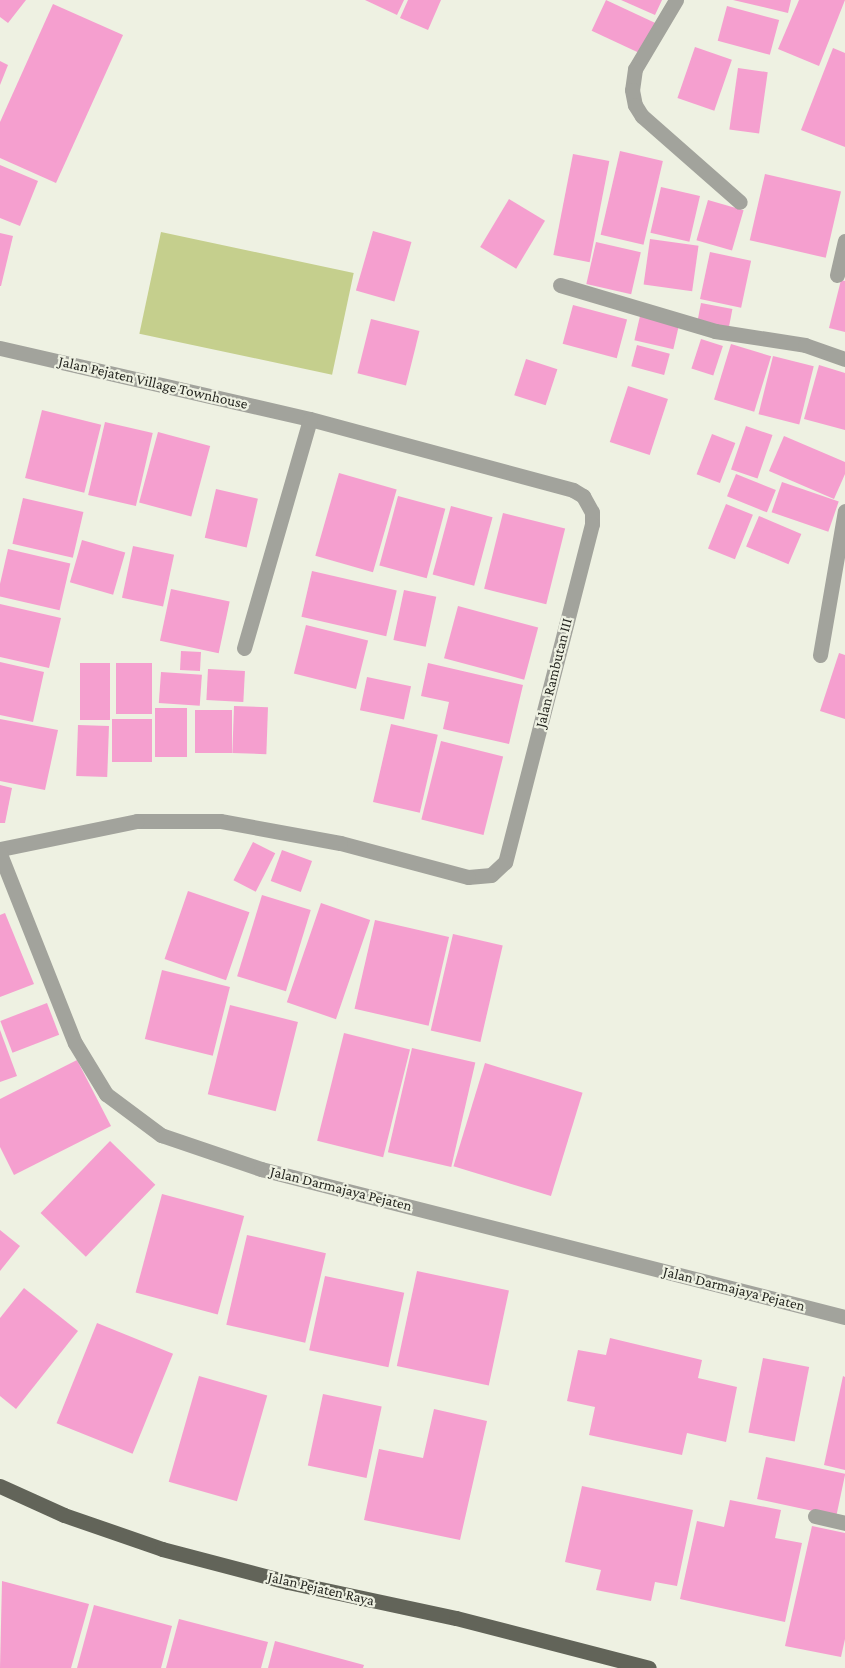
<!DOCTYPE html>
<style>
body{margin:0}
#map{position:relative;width:845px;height:1668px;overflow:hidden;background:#eef1e2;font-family:"Crimson Pro",serif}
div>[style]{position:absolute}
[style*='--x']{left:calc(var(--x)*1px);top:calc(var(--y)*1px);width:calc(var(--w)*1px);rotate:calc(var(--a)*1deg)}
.green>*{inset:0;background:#c5cf8d;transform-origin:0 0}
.building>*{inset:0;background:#f59fcf;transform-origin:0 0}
.minor>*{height:15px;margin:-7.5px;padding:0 7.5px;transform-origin:7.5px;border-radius:7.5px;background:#a2a39c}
.major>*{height:15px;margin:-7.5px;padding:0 7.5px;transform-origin:7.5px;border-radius:7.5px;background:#626459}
span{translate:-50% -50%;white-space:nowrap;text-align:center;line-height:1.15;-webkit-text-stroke:4.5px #eef1e2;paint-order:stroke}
.street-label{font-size:15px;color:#262721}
</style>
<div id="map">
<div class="green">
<div style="left:161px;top:232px;width:197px;height:104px;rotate:12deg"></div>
</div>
<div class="building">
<div style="clip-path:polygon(0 0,26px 0,8px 23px,0 17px)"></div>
<div style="clip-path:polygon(365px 0,404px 0,397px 15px)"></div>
<div style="clip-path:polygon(408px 0,441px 0,428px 30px,400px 18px)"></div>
<div style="left:606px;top:0;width:55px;height:34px;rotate:25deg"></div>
<div style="clip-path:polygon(621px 0,662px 0,655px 15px)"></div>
<div style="clip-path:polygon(733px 0,791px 0,788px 13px)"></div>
<div style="clip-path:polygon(799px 0,845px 0,819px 66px,778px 49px)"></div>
<div style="clip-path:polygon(53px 4px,123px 35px,56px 183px,0 158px,0 122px)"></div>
<div style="left:727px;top:6px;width:54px;height:36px;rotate:15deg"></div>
<div style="left:695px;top:47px;width:39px;height:54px;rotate:19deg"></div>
<div style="clip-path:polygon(833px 48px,845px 53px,845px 147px,801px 130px)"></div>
<div style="clip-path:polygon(0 61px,8px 65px,0 85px)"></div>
<div style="left:738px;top:68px;width:30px;height:62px;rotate:8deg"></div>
<div style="left:620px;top:151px;width:44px;height:86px;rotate:13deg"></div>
<div style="left:573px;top:154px;width:37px;height:103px;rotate:11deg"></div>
<div style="clip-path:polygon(0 165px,38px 181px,20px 226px,0 218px)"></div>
<div style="left:765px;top:174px;width:78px;height:68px;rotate:13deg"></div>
<div style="left:661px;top:187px;width:40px;height:47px;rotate:13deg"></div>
<div style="left:509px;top:199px;width:42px;height:56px;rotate:31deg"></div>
<div style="left:708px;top:200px;width:37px;height:42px;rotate:16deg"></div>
<div style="left:373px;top:231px;width:40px;height:62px;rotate:16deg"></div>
<div style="clip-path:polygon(0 233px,13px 236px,1px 286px,0 286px)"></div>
<div style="left:650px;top:239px;width:49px;height:46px;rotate:8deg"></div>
<div style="left:596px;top:242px;width:46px;height:43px;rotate:13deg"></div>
<div style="left:710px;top:252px;width:42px;height:48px;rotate:12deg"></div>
<div style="clip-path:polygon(841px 280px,845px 281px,845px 332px,829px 328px)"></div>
<div style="left:701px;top:303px;width:32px;height:19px;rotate:11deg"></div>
<div style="left:573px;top:305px;width:56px;height:40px;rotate:15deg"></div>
<div style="left:640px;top:316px;width:40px;height:25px;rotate:13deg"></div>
<div style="left:371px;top:319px;width:50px;height:56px;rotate:14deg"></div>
<div style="left:701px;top:339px;width:23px;height:31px;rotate:18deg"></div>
<div style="left:731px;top:344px;width:42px;height:58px;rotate:17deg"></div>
<div style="left:637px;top:345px;width:34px;height:22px;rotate:15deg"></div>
<div style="left:773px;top:356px;width:42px;height:60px;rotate:14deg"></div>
<div style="left:526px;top:359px;width:33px;height:38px;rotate:18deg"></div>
<div style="clip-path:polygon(819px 365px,845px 373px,845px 430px,804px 419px)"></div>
<div style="left:628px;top:386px;width:42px;height:59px;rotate:18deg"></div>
<div style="left:42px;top:410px;width:61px;height:70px;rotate:14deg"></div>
<div style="left:105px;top:422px;width:49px;height:75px;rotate:13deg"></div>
<div style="left:746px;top:426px;width:28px;height:46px;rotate:19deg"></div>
<div style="left:158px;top:432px;width:54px;height:73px;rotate:15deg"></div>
<div style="left:712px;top:434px;width:25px;height:43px;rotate:21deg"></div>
<div style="clip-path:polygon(784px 436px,845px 462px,845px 474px,834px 499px,769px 471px)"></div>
<div style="left:339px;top:473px;width:60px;height:86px;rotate:16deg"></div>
<div style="left:736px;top:474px;width:43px;height:24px;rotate:22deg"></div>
<div style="left:782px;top:482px;width:60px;height:32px;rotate:19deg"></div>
<div style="left:216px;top:489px;width:43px;height:50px;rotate:13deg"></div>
<div style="left:398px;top:496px;width:49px;height:72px;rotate:15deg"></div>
<div style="left:23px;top:498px;width:62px;height:47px;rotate:13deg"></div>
<div style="left:726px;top:504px;width:29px;height:48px;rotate:22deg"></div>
<div style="left:451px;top:506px;width:43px;height:71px;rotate:15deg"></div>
<div style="left:503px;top:513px;width:64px;height:78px;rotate:14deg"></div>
<div style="left:759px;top:516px;width:46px;height:33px;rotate:23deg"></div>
<div style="left:82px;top:540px;width:45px;height:44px;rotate:16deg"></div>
<div style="left:133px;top:546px;width:42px;height:53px;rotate:12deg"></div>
<div style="left:8px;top:549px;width:64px;height:48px;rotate:13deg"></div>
<div style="left:312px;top:571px;width:87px;height:47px;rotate:13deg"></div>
<div style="left:171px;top:589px;width:60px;height:53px;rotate:12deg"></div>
<div style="left:404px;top:590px;width:33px;height:51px;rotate:12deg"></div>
<div style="clip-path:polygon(0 604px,61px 618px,49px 668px,0 657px)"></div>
<div style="left:458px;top:606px;width:83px;height:54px;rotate:15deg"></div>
<div style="left:306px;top:625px;width:64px;height:50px;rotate:14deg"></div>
<div style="left:181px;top:651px;width:20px;height:19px;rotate:3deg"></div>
<div style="clip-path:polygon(839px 653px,845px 655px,845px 719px,820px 711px)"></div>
<div style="clip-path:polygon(0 662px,44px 672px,33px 722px,0 715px)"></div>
<div style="left:80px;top:663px;width:30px;height:57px"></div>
<div style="left:116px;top:663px;width:36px;height:51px"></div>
<div style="clip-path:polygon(428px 663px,523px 685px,509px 744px,443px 729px,449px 702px,421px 696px)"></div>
<div style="left:208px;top:669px;width:37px;height:31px;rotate:3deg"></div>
<div style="left:161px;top:672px;width:41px;height:31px;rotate:4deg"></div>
<div style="left:367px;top:677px;width:45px;height:34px;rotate:12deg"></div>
<div style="left:234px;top:706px;width:34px;height:47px;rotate:2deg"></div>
<div style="left:155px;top:708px;width:32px;height:49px"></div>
<div style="left:195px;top:710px;width:37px;height:43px"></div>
<div style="clip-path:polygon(0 719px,58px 730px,45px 790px,0 781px)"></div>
<div style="left:112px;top:719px;width:40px;height:43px"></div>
<div style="left:391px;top:724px;width:48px;height:80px;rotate:13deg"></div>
<div style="left:78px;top:725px;width:31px;height:51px;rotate:2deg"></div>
<div style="left:441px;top:741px;width:64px;height:81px;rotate:14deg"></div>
<div style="clip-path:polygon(0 785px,12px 788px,5px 823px,0 823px)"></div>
<div style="left:253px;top:842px;width:25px;height:43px;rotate:27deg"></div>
<div style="left:282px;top:850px;width:32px;height:33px;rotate:20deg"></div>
<div style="left:188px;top:891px;width:65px;height:72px;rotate:19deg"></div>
<div style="left:262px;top:895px;width:51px;height:85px;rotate:17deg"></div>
<div style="left:321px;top:903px;width:52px;height:105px;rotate:19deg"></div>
<div style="clip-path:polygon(5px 913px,34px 984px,0 997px,0 915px)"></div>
<div style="left:375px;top:920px;width:76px;height:91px;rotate:13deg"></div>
<div style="left:453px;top:934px;width:51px;height:99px;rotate:13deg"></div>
<div style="left:162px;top:970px;width:70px;height:71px;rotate:14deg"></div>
<div style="left:47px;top:1003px;width:34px;height:50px;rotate:69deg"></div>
<div style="left:230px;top:1005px;width:70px;height:92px;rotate:14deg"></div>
<div style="clip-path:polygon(0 1030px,17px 1076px,0 1082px)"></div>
<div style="left:344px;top:1033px;width:68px;height:111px;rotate:14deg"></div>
<div style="left:412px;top:1048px;width:65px;height:107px;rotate:13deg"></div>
<div style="clip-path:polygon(77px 1060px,111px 1126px,14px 1175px,0 1147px,0 1099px)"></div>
<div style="left:485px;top:1063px;width:102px;height:108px;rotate:17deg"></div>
<div style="left:110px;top:1141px;width:63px;height:100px;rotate:44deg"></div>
<div style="left:162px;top:1194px;width:85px;height:102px;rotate:15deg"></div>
<div style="clip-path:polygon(0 1230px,20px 1246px,0 1271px)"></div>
<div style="left:247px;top:1235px;width:81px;height:92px;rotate:13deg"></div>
<div style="left:417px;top:1271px;width:94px;height:97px;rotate:12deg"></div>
<div style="left:325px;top:1276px;width:81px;height:76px;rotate:12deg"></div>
<div style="clip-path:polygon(24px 1288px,78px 1331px,16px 1409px,0 1396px,0 1318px)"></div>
<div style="left:97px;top:1323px;width:82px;height:108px;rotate:22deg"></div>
<div style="clip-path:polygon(610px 1338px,702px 1360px,698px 1378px,737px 1387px,726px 1442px,687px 1433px,682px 1455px,589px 1435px,595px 1407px,567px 1401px,578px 1350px,606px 1355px)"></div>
<div style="left:763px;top:1358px;width:47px;height:76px;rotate:11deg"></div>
<div style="left:199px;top:1376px;width:71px;height:110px;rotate:16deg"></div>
<div style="clip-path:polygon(843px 1376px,845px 1377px,845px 1470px,824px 1465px)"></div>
<div style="left:323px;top:1394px;width:60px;height:73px;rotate:12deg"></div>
<div style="clip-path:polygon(434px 1409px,487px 1421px,460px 1540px,364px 1520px,379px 1449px,423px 1458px)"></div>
<div style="left:766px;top:1457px;width:81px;height:43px;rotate:12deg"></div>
<div style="clip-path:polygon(582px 1486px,693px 1510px,677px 1586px,655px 1582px,651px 1601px,596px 1590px,601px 1570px,565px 1562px)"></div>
<div style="clip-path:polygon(730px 1500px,781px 1510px,775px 1538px,802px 1543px,785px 1622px,680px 1599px,697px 1521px,724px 1527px)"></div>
<div style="clip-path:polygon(812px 1526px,845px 1533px,845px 1639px,841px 1657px,785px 1646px)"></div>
<div style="clip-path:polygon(2px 1581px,89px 1604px,71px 1668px,0 1668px)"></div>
<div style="clip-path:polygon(94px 1605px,172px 1626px,161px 1668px,77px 1668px)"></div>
<div style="clip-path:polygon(179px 1619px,268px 1642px,261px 1668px,166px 1668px)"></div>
<div style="clip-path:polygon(275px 1641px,364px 1665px,363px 1668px,268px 1668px)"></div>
</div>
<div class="minor">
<div style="--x:676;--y:0;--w:80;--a:120.7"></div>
<div style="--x:635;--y:69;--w:21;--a:98"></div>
<div style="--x:632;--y:90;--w:15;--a:79"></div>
<div style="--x:635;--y:105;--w:13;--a:58"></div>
<div style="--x:642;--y:116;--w:130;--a:41.3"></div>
<div style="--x:837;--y:275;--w:35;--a:-77"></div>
<div style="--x:560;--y:285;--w:162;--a:16.5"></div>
<div style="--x:715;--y:331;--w:91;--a:8.8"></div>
<div style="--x:805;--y:345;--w:42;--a:19.3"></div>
<div style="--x:0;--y:348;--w:318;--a:12.9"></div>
<div style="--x:310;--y:419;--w:272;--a:15.1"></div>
<div style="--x:573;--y:490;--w:12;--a:31"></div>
<div style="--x:583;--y:496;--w:18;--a:61"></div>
<div style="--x:592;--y:512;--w:12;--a:90"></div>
<div style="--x:592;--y:524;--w:349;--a:104.4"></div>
<div style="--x:505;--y:862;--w:19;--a:137"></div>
<div style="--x:491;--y:875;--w:23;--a:175"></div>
<div style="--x:468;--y:877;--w:132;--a:-165.1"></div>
<div style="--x:340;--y:843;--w:122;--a:-169.6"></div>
<div style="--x:220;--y:821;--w:83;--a:180"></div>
<div style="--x:137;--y:821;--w:140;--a:168.4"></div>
<div style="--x:244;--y:648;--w:238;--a:-73.9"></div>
<div style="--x:820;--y:655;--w:146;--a:-80.2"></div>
<div style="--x:0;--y:854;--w:203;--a:68.4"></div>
<div style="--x:75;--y:1043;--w:60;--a:58.7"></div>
<div style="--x:106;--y:1094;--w:69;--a:36.7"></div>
<div style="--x:161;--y:1135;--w:106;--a:18.8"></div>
<div style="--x:261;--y:1169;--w:602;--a:14.22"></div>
<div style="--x:815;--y:1516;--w:31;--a:13"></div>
</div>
<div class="major">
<div style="--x:0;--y:1486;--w:70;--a:24.4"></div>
<div style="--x:64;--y:1515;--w:104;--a:19.1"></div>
<div style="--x:162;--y:1549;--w:130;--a:14.7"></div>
<div style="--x:288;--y:1582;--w:172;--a:12.1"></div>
<div style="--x:456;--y:1618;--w:199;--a:14.5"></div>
</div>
<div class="street-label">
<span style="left:153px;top:383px;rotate:13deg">Jalan Pejaten Village Townhouse</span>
<span style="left:554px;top:673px;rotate:-76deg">Jalan Rambutan III</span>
<span style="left:341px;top:1189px;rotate:14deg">Jalan Darmajaya Pejaten</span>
<span style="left:734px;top:1289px;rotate:14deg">Jalan Darmajaya Pejaten</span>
<span style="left:321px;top:1589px;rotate:13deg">Jalan Pejaten Raya</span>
</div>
</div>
